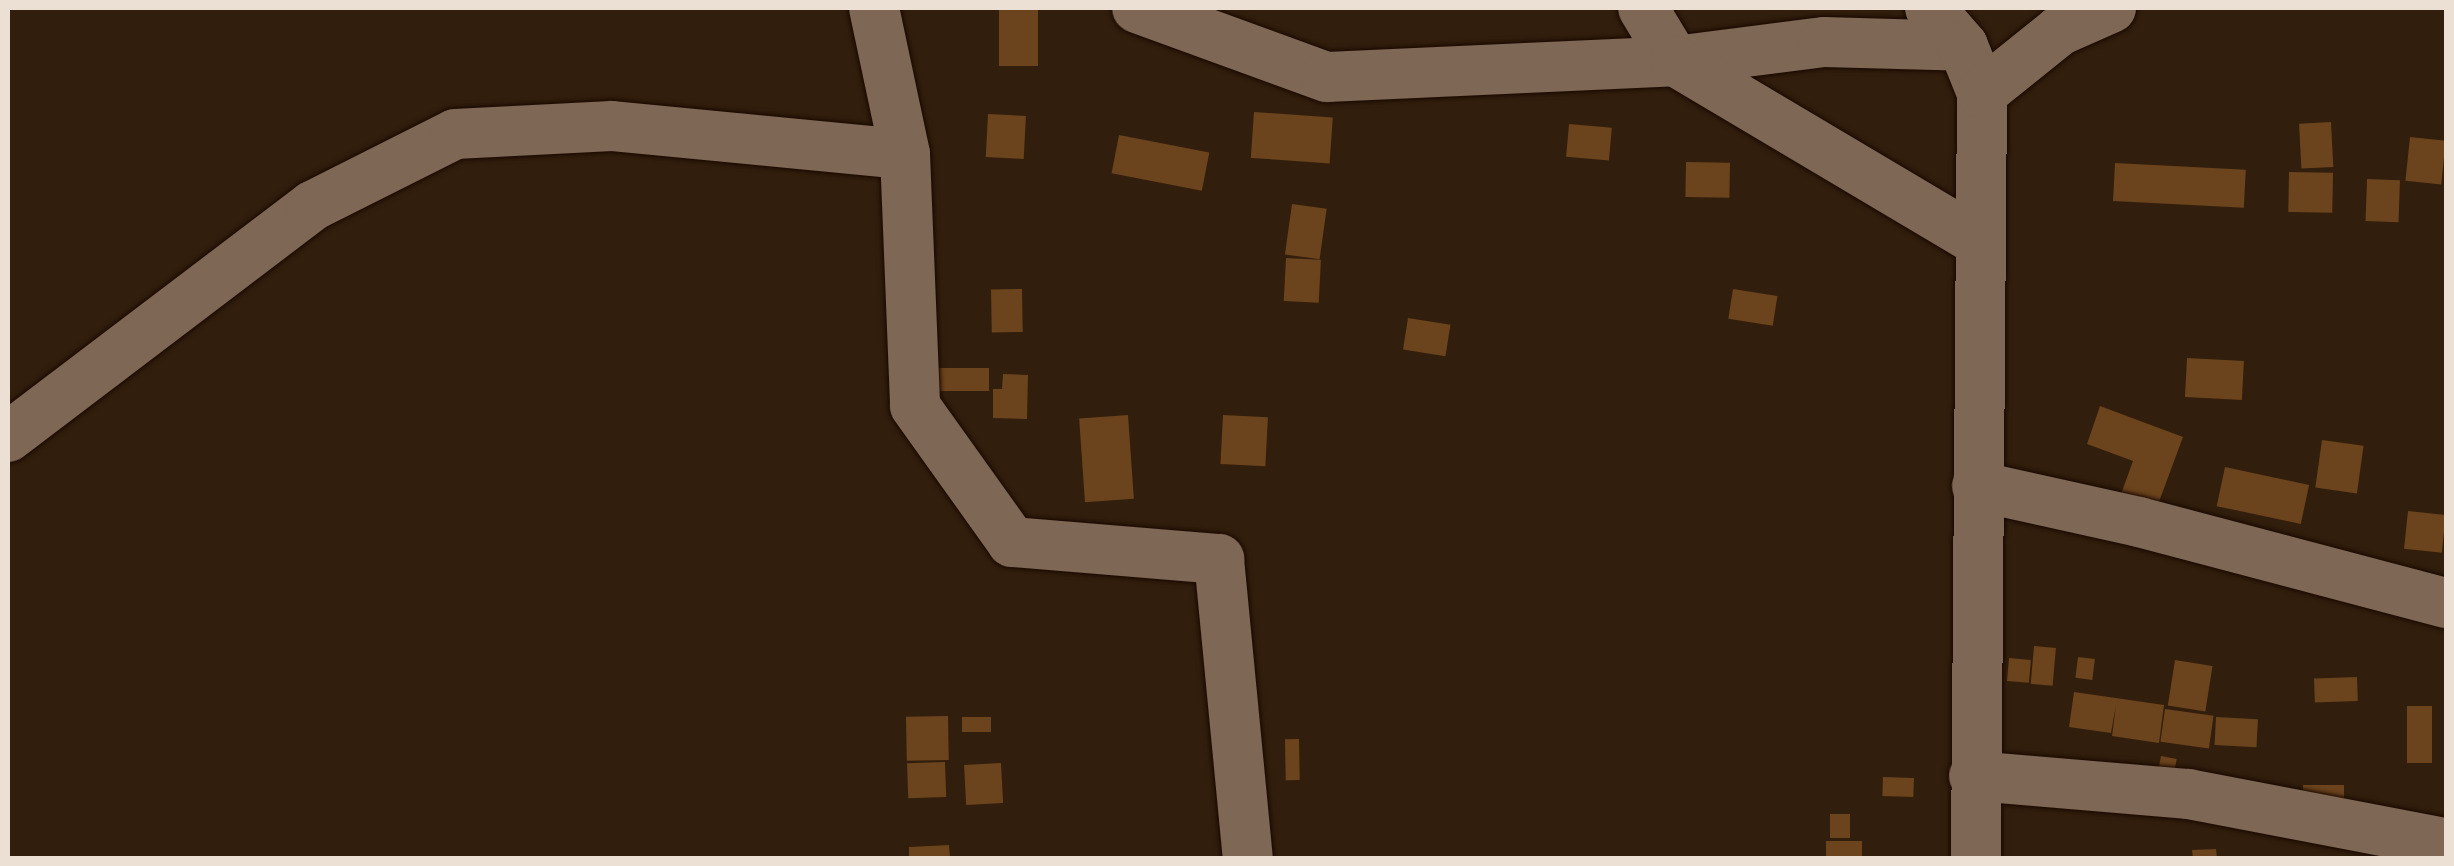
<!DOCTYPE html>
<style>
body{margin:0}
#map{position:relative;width:2454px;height:866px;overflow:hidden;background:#311e0c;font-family:Rubik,sans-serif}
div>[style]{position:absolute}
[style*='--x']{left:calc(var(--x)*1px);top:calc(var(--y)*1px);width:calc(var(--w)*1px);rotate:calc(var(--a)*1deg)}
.building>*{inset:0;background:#6b431c;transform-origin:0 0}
.roads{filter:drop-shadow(0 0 2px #190800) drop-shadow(0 0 2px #190800)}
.minor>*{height:50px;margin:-25px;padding:0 25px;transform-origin:25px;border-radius:25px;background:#7e6754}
span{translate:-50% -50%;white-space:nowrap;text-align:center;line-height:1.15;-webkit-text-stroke:9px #271504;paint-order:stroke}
.frame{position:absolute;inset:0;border:10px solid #ecdfd4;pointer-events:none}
</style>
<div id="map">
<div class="building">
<div style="left:999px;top:8px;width:39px;height:58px"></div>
<div style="left:1254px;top:112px;width:79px;height:46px;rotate:4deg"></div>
<div style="left:988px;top:114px;width:38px;height:43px;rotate:3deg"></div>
<div style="left:2331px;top:122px;width:45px;height:32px;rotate:87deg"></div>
<div style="left:1569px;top:124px;width:43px;height:33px;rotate:5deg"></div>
<div style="left:1119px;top:135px;width:92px;height:39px;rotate:11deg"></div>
<div style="left:2410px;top:137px;width:36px;height:44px;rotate:6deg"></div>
<div style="left:1686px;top:162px;width:44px;height:35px;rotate:1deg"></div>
<div style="left:2115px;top:163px;width:131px;height:38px;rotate:3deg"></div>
<div style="left:2289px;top:172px;width:44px;height:40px;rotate:1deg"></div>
<div style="left:2367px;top:179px;width:33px;height:42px;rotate:2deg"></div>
<div style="left:1292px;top:204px;width:35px;height:51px;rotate:8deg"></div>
<div style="left:1286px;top:258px;width:35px;height:43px;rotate:3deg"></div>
<div style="left:1022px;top:289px;width:43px;height:31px;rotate:89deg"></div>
<div style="left:1733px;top:289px;width:45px;height:30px;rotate:9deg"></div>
<div style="left:1408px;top:318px;width:43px;height:32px;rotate:9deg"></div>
<div style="left:2187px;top:358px;width:57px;height:39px;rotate:3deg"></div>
<div style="left:938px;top:368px;width:51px;height:23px"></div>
<div style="clip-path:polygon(1003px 374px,1028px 375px,1027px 419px,993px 418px,993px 389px,1002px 389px)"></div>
<div style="clip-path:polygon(2100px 406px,2183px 437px,2153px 518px,2117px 505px,2133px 461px,2087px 444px)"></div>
<div style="left:1128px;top:415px;width:84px;height:49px;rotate:86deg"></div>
<div style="left:1223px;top:415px;width:45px;height:49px;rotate:3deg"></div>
<div style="left:2322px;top:440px;width:42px;height:48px;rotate:8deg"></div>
<div style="left:2225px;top:467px;width:86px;height:40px;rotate:12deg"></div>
<div style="left:2408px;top:511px;width:38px;height:38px;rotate:6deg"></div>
<div style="left:2034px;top:646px;width:22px;height:38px;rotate:5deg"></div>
<div style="left:2078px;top:657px;width:17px;height:21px;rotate:7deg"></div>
<div style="left:2009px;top:658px;width:22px;height:23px;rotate:5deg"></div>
<div style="left:2175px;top:660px;width:38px;height:46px;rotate:9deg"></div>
<div style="left:2357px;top:677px;width:24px;height:43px;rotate:88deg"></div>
<div style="clip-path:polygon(2074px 692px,2164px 705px,2159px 743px,2112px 736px,2116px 705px,2111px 733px,2069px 727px)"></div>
<div style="left:2407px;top:706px;width:25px;height:57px"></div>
<div style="left:2165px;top:709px;width:49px;height:33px;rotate:8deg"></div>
<div style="left:948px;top:716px;width:44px;height:42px;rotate:89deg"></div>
<div style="left:991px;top:717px;width:15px;height:29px;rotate:90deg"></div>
<div style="left:2216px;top:717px;width:42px;height:28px;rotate:3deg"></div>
<div style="left:1299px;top:739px;width:41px;height:14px;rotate:89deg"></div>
<div style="left:2161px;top:756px;width:16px;height:23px;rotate:11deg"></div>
<div style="left:945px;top:762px;width:35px;height:38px;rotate:88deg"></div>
<div style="left:1001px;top:763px;width:40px;height:37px;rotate:87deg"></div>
<div style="left:1883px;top:777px;width:31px;height:19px;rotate:2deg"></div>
<div style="left:2303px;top:785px;width:41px;height:22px"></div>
<div style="left:1830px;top:814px;width:20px;height:24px"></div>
<div style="left:1826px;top:841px;width:36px;height:17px"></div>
<div style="clip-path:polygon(949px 845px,950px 858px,909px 858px,909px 847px)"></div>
<div style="clip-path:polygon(2216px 849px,2217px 858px,2193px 858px,2192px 850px)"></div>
</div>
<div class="roads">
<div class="minor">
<div style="--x:874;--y:8;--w:149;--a:78"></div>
<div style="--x:905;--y:154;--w:252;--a:87.7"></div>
<div style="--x:915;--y:406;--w:167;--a:54.5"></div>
<div style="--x:1012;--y:542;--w:208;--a:4.7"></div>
<div style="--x:1219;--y:559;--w:300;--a:84.5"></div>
<div style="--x:1137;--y:8;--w:202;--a:20"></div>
<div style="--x:1327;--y:77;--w:348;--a:-2.6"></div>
<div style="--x:1675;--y:61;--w:150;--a:-7.3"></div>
<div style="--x:1824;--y:42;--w:139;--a:1.6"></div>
<div style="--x:1643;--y:8;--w:62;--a:58.9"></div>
<div style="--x:1675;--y:61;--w:355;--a:30.7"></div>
<div style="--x:1930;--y:8;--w:50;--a:49"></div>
<div style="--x:1963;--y:46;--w:51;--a:68"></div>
<div style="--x:1982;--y:93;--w:765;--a:90.45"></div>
<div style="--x:1982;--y:93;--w:99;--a:-38.8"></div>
<div style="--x:2059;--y:31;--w:57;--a:-23.9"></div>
<div style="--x:8;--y:437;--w:382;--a:-37.2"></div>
<div style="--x:312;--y:206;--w:160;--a:-26.7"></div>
<div style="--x:455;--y:134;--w:157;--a:-2.9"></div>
<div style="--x:612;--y:126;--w:294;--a:5.5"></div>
<div style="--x:1977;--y:486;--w:166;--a:12.5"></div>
<div style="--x:2139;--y:522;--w:318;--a:14.8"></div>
<div style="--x:1974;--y:776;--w:215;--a:4.8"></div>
<div style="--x:2188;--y:794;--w:263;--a:10.8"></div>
</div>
</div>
<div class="frame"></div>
</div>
